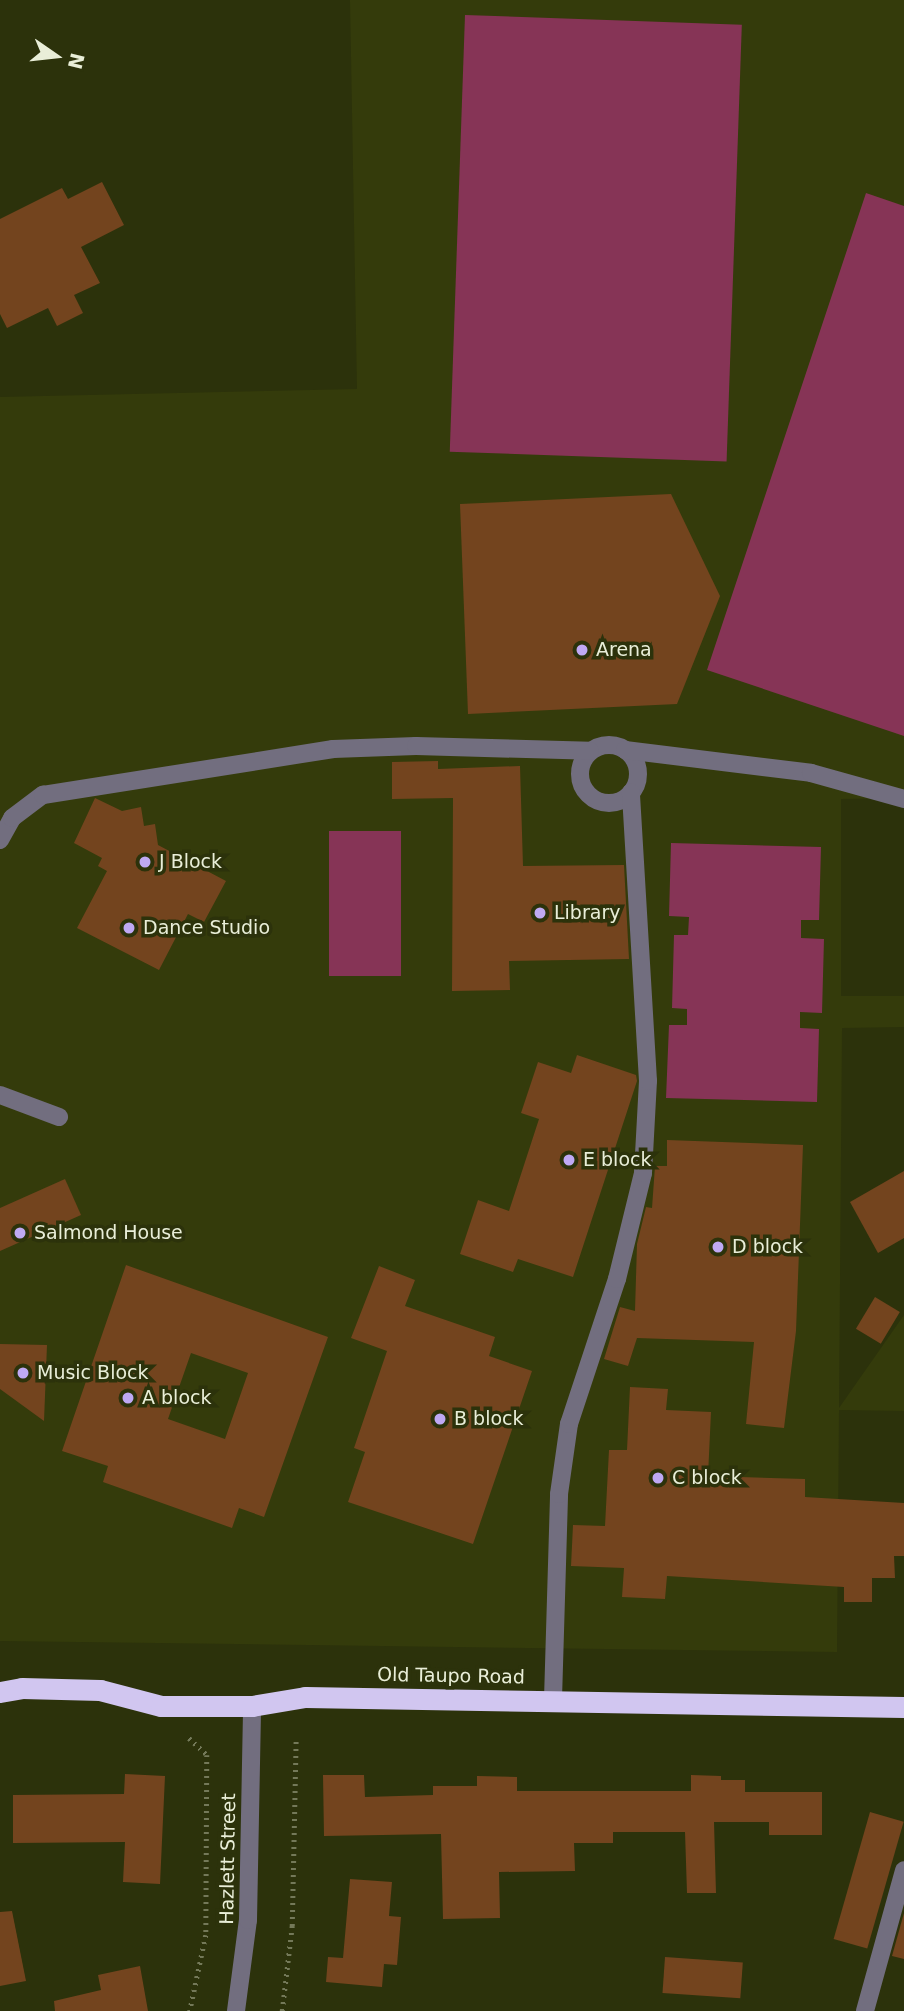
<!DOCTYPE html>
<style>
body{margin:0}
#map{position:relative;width:904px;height:2011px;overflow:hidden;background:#2c320b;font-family:"DejaVu Sans",sans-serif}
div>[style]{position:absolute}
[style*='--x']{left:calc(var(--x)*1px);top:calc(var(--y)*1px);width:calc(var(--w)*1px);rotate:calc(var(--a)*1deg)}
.built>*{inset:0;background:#343b0b}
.green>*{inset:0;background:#863456;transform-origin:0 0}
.building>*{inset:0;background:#73441e;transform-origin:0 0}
.path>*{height:4.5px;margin-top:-2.25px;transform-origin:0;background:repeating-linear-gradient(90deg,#747959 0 2px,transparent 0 7px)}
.lane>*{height:18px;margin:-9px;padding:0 9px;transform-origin:9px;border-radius:9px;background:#726e7f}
.lane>.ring{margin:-9px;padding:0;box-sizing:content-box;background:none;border:18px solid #726e7f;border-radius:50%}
.street>*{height:18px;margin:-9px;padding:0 9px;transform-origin:9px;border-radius:9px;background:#726e7f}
.highway>*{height:21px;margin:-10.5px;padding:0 10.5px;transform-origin:10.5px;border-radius:10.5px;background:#d1c6f0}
.dots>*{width:19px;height:19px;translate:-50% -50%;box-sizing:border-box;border:4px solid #2c320b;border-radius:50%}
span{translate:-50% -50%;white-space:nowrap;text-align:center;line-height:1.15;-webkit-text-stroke:7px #2c320b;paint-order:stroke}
.poi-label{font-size:19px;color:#e9eed8}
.left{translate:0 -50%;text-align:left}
.street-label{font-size:19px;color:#e9eed8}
.north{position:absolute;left:21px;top:21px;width:70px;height:70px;-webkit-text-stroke:5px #2c320b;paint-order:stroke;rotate:104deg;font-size:19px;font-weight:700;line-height:28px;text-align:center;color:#e9eed8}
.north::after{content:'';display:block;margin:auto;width:24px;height:32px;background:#e9eed8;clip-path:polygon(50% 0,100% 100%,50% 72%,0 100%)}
</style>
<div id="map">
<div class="built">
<div style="clip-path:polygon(350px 0,904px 0,904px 798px,841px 799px,841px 996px,904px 996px,904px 1027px,842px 1028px,839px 1408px,904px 1315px,904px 1411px,839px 1410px,837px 1652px,0 1641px,0 397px,357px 389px)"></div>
</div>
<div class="green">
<div style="left:465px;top:15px;width:277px;height:437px;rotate:2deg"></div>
<div style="clip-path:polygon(866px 193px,904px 206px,904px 736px,707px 670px)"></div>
<div style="left:329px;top:831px;width:72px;height:145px"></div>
<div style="clip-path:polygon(671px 843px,821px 847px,819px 920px,801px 920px,801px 938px,824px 939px,822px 1013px,800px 1012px,800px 1028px,819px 1029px,817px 1102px,666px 1098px,669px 1025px,687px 1025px,687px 1009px,672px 1008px,674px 935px,688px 935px,689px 917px,669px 916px)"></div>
</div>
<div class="building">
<div style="clip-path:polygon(102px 182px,124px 225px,81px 247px,100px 283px,74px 295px,83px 313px,57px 326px,48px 308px,7px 328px,0 314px,0 219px,62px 188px,68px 199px)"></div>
<div style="clip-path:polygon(671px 494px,720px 596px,677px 704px,468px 714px,460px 504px)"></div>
<div style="clip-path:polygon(438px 761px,438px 769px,520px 766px,523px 866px,624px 865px,629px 959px,509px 961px,510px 990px,452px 991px,453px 798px,392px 799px,392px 762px)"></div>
<div style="clip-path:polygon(95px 798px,122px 811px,141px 807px,144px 826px,155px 824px,158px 845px,226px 881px,204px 922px,188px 914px,159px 970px,77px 928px,107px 871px,98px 866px,102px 858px,74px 843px)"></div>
<div style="clip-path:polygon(577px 1055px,636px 1075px,637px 1081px,573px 1277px,518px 1259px,513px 1272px,460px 1254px,478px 1200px,509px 1211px,539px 1119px,521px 1113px,538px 1062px,571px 1073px)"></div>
<div style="clip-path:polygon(667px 1140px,803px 1145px,796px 1331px,784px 1428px,746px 1424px,754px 1342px,637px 1338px,628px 1366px,604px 1359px,620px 1307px,635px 1311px,637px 1244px,646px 1207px,652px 1208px,655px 1166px,667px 1166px)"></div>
<div style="clip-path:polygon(904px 1171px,904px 1238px,878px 1253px,850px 1202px)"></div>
<div style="clip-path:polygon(65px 1179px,81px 1215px,0 1251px,0 1208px)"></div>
<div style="clip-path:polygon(evenodd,126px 1265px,328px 1337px,264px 1517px,239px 1508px,232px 1528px,103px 1482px,108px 1466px,62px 1451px,126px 1265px,191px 1353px,248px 1373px,225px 1439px,168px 1419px,191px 1353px)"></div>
<div style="clip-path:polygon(379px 1266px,415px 1280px,405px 1306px,495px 1337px,489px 1356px,532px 1371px,473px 1544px,348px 1502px,365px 1452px,354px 1448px,387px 1351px,351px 1338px)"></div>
<div style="left:875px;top:1297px;width:29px;height:37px;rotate:31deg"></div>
<div style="clip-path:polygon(0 1344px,47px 1345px,44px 1421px,0 1389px)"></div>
<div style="clip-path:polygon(630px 1387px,668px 1389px,666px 1410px,711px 1412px,708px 1476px,805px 1479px,805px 1497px,904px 1503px,904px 1556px,894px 1556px,895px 1578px,872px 1578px,872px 1602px,844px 1602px,844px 1587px,667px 1576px,665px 1599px,622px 1597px,624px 1568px,571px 1566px,573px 1525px,605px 1526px,609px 1450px,627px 1450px)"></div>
<div style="clip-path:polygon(125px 1774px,165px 1776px,160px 1884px,123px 1882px,125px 1842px,13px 1843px,13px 1795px,124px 1794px)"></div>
<div style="clip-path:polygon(323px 1775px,364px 1775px,365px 1797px,433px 1795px,433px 1786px,477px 1786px,477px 1776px,517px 1777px,517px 1791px,691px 1791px,691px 1775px,721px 1776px,721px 1780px,745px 1780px,745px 1792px,822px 1792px,822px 1835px,769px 1835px,769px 1822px,714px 1822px,716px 1893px,687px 1893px,685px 1832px,613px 1832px,613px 1843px,574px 1843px,575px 1871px,499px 1872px,500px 1918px,443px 1919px,441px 1834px,324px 1836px)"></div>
<div style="left:870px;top:1812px;width:35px;height:132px;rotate:16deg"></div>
<div style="clip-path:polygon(350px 1879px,392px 1882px,389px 1916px,401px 1917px,397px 1965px,384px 1964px,382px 1987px,326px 1982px,328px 1957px,343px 1958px)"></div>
<div style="clip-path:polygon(12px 1911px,26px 1981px,0 1986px,0 1912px)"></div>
<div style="clip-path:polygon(904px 1913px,904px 1959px,892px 1956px)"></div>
<div style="left:665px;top:1957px;width:78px;height:36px;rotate:4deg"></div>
<div style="clip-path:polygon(140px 1966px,148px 2011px,55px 2011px,54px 2001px,101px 1990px,98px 1975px)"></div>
</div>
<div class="path">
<div style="--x:189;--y:1738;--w:25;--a:43"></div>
<div style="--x:207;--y:1755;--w:180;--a:90.3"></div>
<div style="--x:206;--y:1935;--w:78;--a:101.9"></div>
<div style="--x:282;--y:2011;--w:86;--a:-83.3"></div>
<div style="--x:292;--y:1926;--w:189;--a:-88.8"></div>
</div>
<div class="lane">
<div class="ring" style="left:580px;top:745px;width:40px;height:40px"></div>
<div style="--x:625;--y:750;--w:187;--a:7"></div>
<div style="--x:811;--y:773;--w:97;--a:15.6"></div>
<div style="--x:0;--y:840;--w:25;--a:-61"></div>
<div style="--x:12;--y:818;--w:39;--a:-37"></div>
<div style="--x:43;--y:795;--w:294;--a:-9"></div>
<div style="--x:333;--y:749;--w:83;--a:-2.1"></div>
<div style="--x:416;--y:746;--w:174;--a:1.6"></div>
<div style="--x:0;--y:1095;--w:63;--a:20.4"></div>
<div style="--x:553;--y:1699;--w:205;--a:-88.3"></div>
<div style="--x:559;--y:1494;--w:71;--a:-81.9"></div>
<div style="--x:569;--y:1424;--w:153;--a:-71.7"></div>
<div style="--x:617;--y:1279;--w:109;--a:-76.2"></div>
<div style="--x:643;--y:1173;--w:92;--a:-86.9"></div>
<div style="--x:648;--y:1081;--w:289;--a:-93.4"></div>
<div style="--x:865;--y:2011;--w:146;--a:-74.5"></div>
</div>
<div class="street">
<div style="--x:236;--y:2011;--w:92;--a:-82.5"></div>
<div style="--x:248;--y:1920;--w:214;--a:-88.9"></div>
</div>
<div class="highway">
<div style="--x:0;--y:1692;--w:22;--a:-10"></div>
<div style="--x:22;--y:1688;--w:78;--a:1.5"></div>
<div style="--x:100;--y:1690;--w:63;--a:14.7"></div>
<div style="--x:161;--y:1706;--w:91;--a:0"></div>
<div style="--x:252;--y:1706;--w:54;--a:-9.6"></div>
<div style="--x:305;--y:1697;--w:599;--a:0.96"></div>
</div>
<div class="dots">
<div style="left:582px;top:650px;background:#bfa9f4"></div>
<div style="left:145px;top:862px;background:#bfa9f4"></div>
<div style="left:540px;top:913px;background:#bfa9f4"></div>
<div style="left:129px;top:928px;background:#bfa9f4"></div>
<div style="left:569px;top:1160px;background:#bfa9f4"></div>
<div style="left:20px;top:1233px;background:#bfa9f4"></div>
<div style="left:718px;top:1247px;background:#bfa9f4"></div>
<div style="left:23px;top:1373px;background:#bfa9f4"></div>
<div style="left:128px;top:1398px;background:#bfa9f4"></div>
<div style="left:440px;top:1419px;background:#bfa9f4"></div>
<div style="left:658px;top:1478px;background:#bfa9f4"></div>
</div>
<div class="poi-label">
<span class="left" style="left:596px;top:650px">Arena</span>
<span class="left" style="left:159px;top:862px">J Block</span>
<span class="left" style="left:554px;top:913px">Library</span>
<span class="left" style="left:143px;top:928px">Dance Studio</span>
<span class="left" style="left:583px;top:1160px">E block</span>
<span class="left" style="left:34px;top:1233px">Salmond House</span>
<span class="left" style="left:732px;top:1247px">D block</span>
<span class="left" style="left:37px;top:1373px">Music Block</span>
<span class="left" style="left:142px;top:1398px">A block</span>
<span class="left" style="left:454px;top:1419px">B block</span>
<span class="left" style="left:672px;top:1478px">C block</span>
</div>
<div class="street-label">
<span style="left:451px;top:1676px;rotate:1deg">Old Taupo Road</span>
<span style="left:228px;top:1859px;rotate:-89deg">Hazlett Street</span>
</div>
<div class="north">N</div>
</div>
